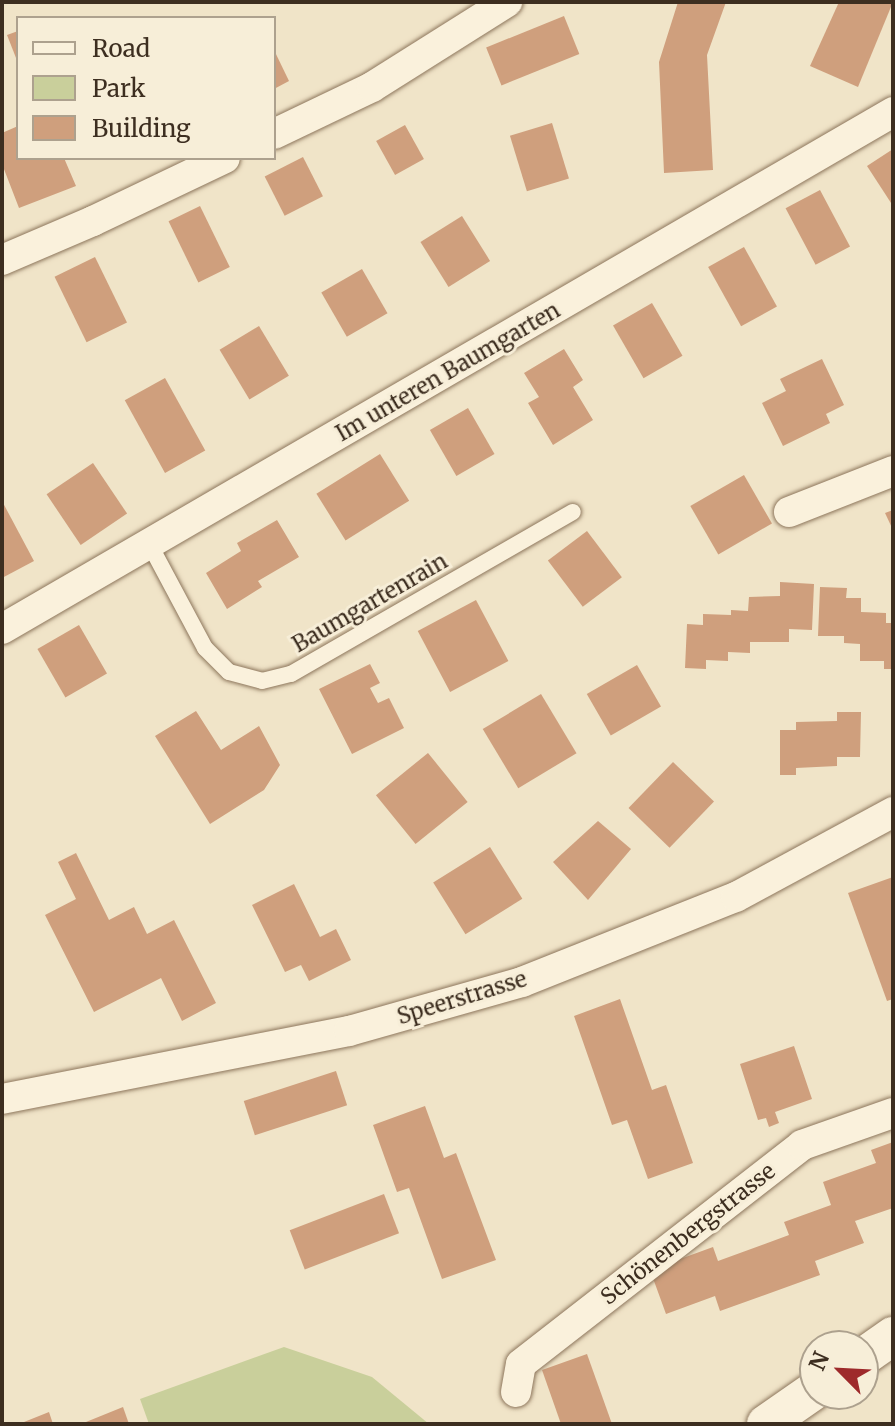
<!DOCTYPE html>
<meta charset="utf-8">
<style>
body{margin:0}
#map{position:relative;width:895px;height:1426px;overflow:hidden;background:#f0e4c8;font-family:Merriweather,serif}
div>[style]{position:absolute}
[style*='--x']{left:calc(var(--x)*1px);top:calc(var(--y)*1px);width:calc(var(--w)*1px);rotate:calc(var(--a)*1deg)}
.green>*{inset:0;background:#c9cf9b}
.building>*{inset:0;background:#cf9f7d;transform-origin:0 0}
.roads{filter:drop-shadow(0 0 2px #8d765c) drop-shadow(0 0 2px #8d765c)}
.service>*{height:16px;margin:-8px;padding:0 8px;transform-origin:8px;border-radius:8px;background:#faf1dc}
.minor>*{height:30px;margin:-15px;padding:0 15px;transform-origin:15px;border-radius:15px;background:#faf1dc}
.tertiary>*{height:38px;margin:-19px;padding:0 19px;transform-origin:19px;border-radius:19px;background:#faf1dc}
span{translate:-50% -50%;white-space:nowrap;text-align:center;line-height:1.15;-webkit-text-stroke:6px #f7eed8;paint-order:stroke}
.street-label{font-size:22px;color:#3d2e20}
.frame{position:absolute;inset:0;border:4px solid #3d2e20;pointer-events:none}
.legend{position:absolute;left:16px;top:16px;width:260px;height:144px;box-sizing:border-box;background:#f7eed8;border:2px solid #ada18e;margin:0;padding:10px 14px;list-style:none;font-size:24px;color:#3d2e20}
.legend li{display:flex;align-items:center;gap:16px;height:40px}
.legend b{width:40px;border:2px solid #ada18e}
.north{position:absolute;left:799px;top:1330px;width:80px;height:80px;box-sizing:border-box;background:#f7eed8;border:2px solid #ada18e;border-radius:50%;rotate:294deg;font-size:22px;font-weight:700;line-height:32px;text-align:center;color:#3d2e20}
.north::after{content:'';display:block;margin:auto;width:28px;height:36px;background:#9e2a2b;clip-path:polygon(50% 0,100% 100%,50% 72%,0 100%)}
</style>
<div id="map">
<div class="green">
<div style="clip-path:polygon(284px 1347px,372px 1377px,429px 1424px,149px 1424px,140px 1399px)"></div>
</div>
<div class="building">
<div style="clip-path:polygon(678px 2px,726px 2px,707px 55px,713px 170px,664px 173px,659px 62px)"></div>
<div style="clip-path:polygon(839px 2px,893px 2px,858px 87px,810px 66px)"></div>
<div style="left:564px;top:16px;width:41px;height:84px;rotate:68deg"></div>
<div style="clip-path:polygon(18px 31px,18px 63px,7px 35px)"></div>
<div style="clip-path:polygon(274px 50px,289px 81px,274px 89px)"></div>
<div style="left:552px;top:123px;width:58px;height:44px;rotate:73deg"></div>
<div style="left:405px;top:125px;width:39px;height:33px;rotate:61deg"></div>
<div style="clip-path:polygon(18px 126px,18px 158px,64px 158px,76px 186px,19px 208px,2px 164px,2px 133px)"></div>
<div style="clip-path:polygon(893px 149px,893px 206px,867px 166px)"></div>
<div style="left:303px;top:157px;width:44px;height:43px;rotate:63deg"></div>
<div style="left:820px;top:190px;width:64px;height:39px;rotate:62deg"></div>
<div style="left:200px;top:206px;width:68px;height:35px;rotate:64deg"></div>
<div style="left:462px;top:216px;width:53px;height:49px;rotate:58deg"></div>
<div style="left:744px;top:247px;width:68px;height:41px;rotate:61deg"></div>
<div style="left:95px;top:257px;width:73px;height:45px;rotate:64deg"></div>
<div style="left:362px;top:269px;width:51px;height:47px;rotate:60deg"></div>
<div style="left:652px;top:303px;width:61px;height:45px;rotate:60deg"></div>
<div style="left:259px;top:326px;width:58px;height:46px;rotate:59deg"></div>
<div style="clip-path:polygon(564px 349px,583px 380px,573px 387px,593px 420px,553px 445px,528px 403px,539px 397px,524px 373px)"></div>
<div style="clip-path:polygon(822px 359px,844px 405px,826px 414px,830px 423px,783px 446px,762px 403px,786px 391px,780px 379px)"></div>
<div style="left:165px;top:378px;width:83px;height:46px;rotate:61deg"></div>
<div style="left:468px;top:408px;width:53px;height:44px;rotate:60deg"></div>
<div style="left:380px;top:454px;width:55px;height:75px;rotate:58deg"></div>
<div style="left:93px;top:463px;width:61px;height:56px;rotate:56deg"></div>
<div style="left:744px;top:475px;width:56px;height:62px;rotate:60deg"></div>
<div style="clip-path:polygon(2px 501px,34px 561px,2px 578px)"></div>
<div style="clip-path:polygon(893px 510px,893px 530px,885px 513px)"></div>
<div style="clip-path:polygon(277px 520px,299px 557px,258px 581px,262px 587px,227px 609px,206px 573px,241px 551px,237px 543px)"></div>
<div style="left:587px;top:531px;width:58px;height:49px;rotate:53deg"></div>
<div style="clip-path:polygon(780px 582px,814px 584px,812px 630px,789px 629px,789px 642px,750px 642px,750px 653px,728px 652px,728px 661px,706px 660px,706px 669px,685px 668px,687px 624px,703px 625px,703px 614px,731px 615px,731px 610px,748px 611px,749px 597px,780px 596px)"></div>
<div style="clip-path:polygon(820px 587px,847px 588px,846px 598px,861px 598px,861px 612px,886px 613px,886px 623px,893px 623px,893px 669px,884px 669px,884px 661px,860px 661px,860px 644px,844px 643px,844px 636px,818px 636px)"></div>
<div style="left:476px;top:600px;width:69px;height:66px;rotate:62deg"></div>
<div style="left:79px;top:625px;width:56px;height:48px;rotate:60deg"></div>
<div style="clip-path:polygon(370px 664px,380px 683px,370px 688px,378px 703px,389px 698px,404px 728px,352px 754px,319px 689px)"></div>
<div style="left:637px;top:665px;width:48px;height:58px;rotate:60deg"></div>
<div style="left:541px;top:694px;width:69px;height:68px;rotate:59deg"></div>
<div style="clip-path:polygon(196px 711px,221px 750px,259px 726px,280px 765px,264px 790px,210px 824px,155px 736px)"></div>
<div style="clip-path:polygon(837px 712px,861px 712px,860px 757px,837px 757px,837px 766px,796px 768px,796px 775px,780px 775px,780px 730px,796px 730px,796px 722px,837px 721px)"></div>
<div style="left:428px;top:753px;width:63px;height:67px;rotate:51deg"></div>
<div style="left:673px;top:762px;width:57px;height:64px;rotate:44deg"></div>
<div style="clip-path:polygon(598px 821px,631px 849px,588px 900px,553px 862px)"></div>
<div style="left:490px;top:847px;width:61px;height:67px;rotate:58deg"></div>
<div style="clip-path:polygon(76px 853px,109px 920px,134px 907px,147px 934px,174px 920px,216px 1003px,182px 1021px,161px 978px,94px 1012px,45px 915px,76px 899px,58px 862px)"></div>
<div style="clip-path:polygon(893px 877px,893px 999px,887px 1001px,848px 893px)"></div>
<div style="clip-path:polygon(294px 884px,320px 937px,336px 929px,351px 960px,309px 981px,301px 965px,285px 972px,252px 905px)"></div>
<div style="clip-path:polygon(620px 999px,652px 1090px,666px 1085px,693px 1163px,648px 1179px,627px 1120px,612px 1125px,574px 1016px)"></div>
<div style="clip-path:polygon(794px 1046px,812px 1099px,775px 1112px,779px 1123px,769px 1127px,766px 1118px,758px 1120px,740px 1064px)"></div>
<div style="left:336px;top:1071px;width:36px;height:97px;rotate:72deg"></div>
<div style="clip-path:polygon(425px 1106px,444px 1158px,456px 1153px,496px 1260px,442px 1279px,409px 1188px,397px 1192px,373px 1125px)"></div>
<div style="clip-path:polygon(893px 1142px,893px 1208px,855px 1221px,864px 1243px,815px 1261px,820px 1275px,720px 1311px,715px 1296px,666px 1314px,650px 1270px,713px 1247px,718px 1261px,789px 1235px,784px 1222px,831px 1205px,823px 1182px,876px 1163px,871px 1150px)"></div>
<div style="left:384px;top:1194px;width:42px;height:101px;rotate:69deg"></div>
<div style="clip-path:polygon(587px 1354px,612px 1424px,561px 1424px,542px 1370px)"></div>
<div style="clip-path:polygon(123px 1407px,129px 1424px,81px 1424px)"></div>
<div style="clip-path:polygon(49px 1412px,53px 1424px,19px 1424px)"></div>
</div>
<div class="roads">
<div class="service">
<div style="--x:150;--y:545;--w:117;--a:61.9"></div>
<div style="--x:205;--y:648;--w:34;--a:45"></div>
<div style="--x:229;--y:672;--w:34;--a:15"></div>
<div style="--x:262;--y:681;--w:30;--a:-14"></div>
<div style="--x:291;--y:674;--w:325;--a:-29.9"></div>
</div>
<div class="minor">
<div style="--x:274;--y:134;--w:109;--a:-25.6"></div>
<div style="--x:372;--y:87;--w:160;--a:-32.2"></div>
<div style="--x:2;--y:260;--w:99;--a:-23.2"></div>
<div style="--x:93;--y:221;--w:146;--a:-25.5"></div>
<div style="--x:789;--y:512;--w:112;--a:-21.5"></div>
<div style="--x:2;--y:629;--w:1030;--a:-30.12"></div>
<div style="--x:2;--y:1099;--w:354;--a:-11.1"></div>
<div style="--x:349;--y:1031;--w:180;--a:-15.8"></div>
<div style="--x:522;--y:982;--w:230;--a:-21.7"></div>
<div style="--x:736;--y:897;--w:179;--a:-28.4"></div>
<div style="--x:516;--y:1392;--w:28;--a:-80"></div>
<div style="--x:521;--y:1364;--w:356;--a:-37.9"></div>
<div style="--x:802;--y:1145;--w:96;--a:-19.4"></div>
</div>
<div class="tertiary">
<div style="--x:863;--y:1357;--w:37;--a:-35"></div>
<div style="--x:766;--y:1424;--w:60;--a:-34.8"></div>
</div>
</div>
<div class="street-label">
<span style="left:448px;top:372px;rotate:-30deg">Im unteren Baumgarten</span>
<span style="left:370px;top:603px;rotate:-30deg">Baumgartenrain</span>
<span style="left:462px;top:998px;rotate:-17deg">Speerstrasse</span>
<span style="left:688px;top:1234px;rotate:-38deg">Schönenbergstrasse</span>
</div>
<div class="frame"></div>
<ul class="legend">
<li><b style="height:10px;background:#faf1dc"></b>Road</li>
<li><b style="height:22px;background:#c9cf9b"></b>Park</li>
<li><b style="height:22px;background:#cf9f7d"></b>Building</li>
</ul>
<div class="north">N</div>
</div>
